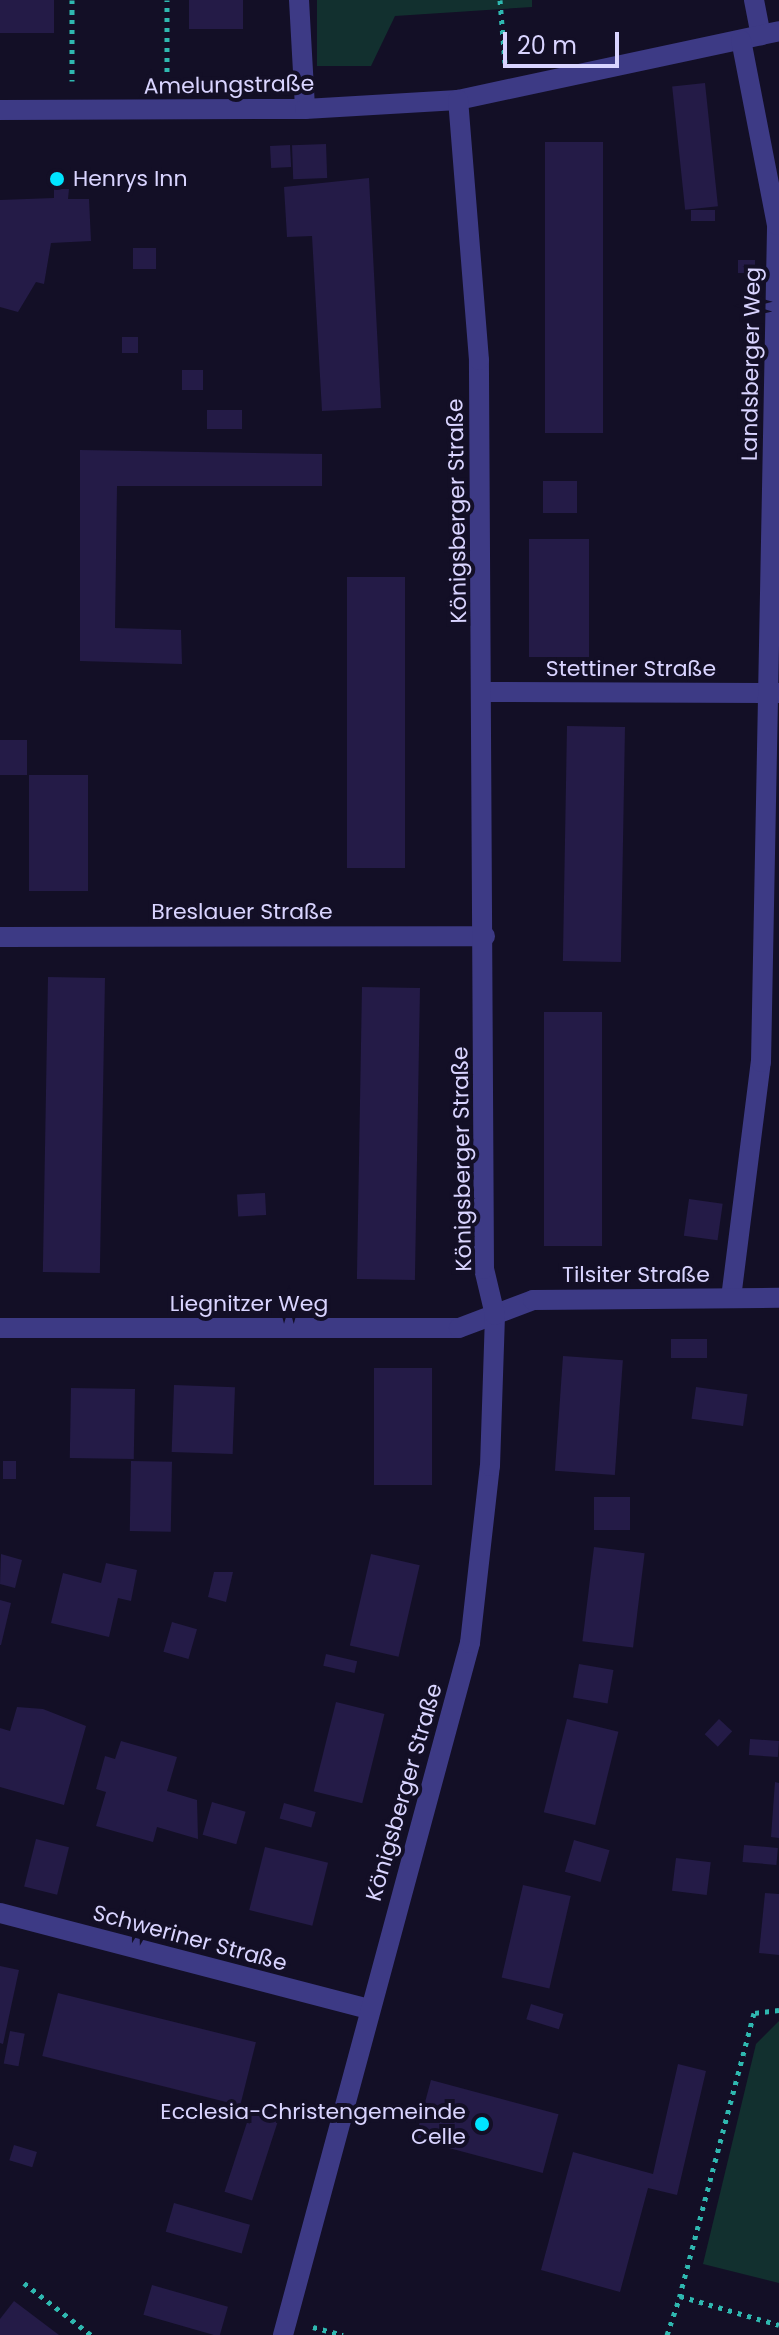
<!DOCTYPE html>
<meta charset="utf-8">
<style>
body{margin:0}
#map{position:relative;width:779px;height:2335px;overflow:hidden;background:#130f26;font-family:Poppins,sans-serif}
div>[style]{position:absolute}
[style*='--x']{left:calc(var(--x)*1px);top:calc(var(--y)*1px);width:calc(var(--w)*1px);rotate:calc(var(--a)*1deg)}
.green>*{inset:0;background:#12302f}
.building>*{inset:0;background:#241b47;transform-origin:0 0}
.path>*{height:5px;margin-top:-2.5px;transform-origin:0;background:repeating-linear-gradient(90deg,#2fb8b0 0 4px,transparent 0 10px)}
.minor>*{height:20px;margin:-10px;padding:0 10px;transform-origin:10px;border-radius:10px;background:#3d3a85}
.dots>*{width:22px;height:22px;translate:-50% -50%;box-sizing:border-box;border:4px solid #130f26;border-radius:50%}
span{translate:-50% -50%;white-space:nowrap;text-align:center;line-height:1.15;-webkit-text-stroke:8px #130f26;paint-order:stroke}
.street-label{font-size:22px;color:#d9d4ff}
.poi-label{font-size:22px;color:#d9d4ff}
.left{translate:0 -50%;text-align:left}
.right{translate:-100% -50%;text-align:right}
.scale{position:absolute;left:503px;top:32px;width:116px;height:36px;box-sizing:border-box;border:4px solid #d9d4ff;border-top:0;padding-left:10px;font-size:24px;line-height:28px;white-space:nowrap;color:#d9d4ff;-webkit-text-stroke:6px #130f26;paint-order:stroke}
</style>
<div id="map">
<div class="green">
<div style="clip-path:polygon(317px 0,532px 0,532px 7px,395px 16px,371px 66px,317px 66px)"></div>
<div style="clip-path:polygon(779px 2021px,779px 2283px,703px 2264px,756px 2044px)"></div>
</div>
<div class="building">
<div style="left:0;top:0;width:54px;height:33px"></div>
<div style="left:189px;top:0;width:54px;height:29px"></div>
<div style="left:705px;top:83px;width:124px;height:33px;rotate:84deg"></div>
<div style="left:545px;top:142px;width:58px;height:291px"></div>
<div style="left:326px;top:144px;width:34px;height:34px;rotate:88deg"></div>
<div style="left:290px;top:145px;width:22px;height:20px;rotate:87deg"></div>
<div style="clip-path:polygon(369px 178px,381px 408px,322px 411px,312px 236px,287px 237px,284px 187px)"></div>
<div style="clip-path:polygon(54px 189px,69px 189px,68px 199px,89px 199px,91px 241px,51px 243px,44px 284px,36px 282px,18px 312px,0 307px,0 200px,54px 198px)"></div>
<div style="left:691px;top:210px;width:24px;height:11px"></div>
<div style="left:133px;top:248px;width:23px;height:21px"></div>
<div style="left:738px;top:260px;width:17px;height:13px"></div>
<div style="left:122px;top:337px;width:16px;height:16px"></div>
<div style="left:182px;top:370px;width:21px;height:20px"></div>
<div style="left:242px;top:410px;width:19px;height:35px;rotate:90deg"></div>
<div style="clip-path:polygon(80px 450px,322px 454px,322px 486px,117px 486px,115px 628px,181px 630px,182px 664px,80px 661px)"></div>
<div style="left:543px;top:481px;width:34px;height:32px"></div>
<div style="left:529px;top:539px;width:60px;height:118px"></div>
<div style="left:347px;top:577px;width:58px;height:291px"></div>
<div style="left:567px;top:726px;width:58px;height:235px;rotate:1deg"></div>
<div style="left:27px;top:740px;width:35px;height:27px;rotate:90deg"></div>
<div style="left:29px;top:775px;width:59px;height:116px"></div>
<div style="left:48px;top:977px;width:57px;height:295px;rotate:1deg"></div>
<div style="left:362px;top:987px;width:58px;height:292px;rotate:1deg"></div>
<div style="left:544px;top:1012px;width:58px;height:234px"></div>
<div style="left:265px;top:1193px;width:22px;height:28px;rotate:87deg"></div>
<div style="left:689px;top:1199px;width:34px;height:37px;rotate:8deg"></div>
<div style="left:671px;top:1339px;width:36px;height:19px"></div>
<div style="left:563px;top:1356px;width:60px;height:115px;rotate:4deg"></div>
<div style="left:432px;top:1368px;width:117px;height:58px;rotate:90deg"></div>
<div style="left:174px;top:1385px;width:61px;height:67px;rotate:2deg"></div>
<div style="left:696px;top:1387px;width:52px;height:32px;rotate:8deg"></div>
<div style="left:71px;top:1388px;width:64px;height:70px;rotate:1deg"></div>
<div style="left:3px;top:1461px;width:13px;height:18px"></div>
<div style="left:131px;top:1461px;width:41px;height:70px;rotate:1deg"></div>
<div style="left:594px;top:1497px;width:36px;height:33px"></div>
<div style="left:594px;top:1547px;width:51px;height:95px;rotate:7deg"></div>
<div style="clip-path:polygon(1px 1554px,22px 1560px,15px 1588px,0 1584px)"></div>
<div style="left:371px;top:1554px;width:50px;height:94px;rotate:13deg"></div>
<div style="clip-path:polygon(106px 1563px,137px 1570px,131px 1601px,118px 1598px,109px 1637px,51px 1623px,63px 1573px,101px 1583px)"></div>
<div style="clip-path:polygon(214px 1572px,233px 1572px,226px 1602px,208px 1597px)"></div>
<div style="clip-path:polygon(0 1600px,11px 1603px,1px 1645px,0 1645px)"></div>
<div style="left:172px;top:1622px;width:26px;height:31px;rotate:16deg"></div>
<div style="left:326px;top:1654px;width:32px;height:12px;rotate:13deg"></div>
<div style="left:579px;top:1664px;width:35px;height:34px;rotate:10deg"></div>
<div style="left:336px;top:1702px;width:50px;height:92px;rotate:14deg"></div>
<div style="clip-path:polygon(17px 1707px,43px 1709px,86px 1726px,64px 1805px,0 1787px,0 1728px,10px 1731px)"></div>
<div style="left:567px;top:1719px;width:53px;height:96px;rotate:14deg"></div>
<div style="left:719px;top:1719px;width:18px;height:21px;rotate:43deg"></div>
<div style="left:750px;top:1739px;width:29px;height:16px;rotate:4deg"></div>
<div style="clip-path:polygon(121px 1741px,177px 1757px,167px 1791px,197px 1800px,198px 1839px,157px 1827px,153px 1842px,96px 1826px,106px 1792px,96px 1789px,105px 1756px,115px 1759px)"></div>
<div style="clip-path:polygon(775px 1782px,779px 1783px,779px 1838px,771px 1837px)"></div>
<div style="left:212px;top:1802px;width:35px;height:34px;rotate:16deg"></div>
<div style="left:284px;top:1803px;width:33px;height:16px;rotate:16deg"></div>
<div style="left:36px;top:1839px;width:34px;height:49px;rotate:14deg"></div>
<div style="left:574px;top:1840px;width:37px;height:33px;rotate:16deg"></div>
<div style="left:744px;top:1845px;width:34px;height:17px;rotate:5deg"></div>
<div style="left:265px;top:1847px;width:65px;height:65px;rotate:14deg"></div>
<div style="left:676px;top:1858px;width:35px;height:33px;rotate:7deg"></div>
<div style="left:523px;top:1885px;width:49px;height:95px;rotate:13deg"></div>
<div style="clip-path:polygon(765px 1893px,779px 1894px,779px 1955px,759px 1953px)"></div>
<div style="clip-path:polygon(0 1966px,19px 1970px,3px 2044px,0 2043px)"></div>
<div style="left:58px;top:1993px;width:204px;height:65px;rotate:14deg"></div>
<div style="left:531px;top:2004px;width:34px;height:16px;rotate:17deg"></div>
<div style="left:10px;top:2031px;width:15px;height:33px;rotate:11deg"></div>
<div style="clip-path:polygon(678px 2064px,706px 2071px,677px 2195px,648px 2188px,620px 2292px,541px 2270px,573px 2152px,653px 2174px)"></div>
<div style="left:431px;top:2080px;width:132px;height:61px;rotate:15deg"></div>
<div style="left:252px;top:2107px;width:29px;height:89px;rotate:18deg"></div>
<div style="left:14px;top:2145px;width:24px;height:16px;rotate:17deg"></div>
<div style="left:174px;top:2203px;width:79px;height:30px;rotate:16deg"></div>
<div style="left:152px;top:2285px;width:79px;height:31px;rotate:16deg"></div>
<div style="clip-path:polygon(14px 2301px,59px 2335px,0 2335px,0 2319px)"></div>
</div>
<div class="path">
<div style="--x:72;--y:0;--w:81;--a:90"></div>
<div style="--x:500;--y:0;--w:63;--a:85.5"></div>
<div style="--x:167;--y:81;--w:81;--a:-90"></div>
<div style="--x:779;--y:2010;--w:25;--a:173"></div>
<div style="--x:754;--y:2013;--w:293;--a:104.7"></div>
<div style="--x:680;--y:2296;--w:103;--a:16.3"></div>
<div style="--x:24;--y:2283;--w:85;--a:37.8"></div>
<div style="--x:313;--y:2327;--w:31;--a:15"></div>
<div style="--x:667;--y:2335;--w:41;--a:-71.6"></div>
</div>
<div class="minor">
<div style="--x:299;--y:0;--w:109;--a:86.8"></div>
<div style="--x:754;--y:0;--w:36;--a:79"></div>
<div style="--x:0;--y:110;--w:305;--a:-0.2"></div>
<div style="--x:305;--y:109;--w:153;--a:-3.4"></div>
<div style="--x:458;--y:100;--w:328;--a:-12.1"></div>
<div style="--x:484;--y:692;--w:295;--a:0.2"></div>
<div style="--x:0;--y:937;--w:485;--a:-0.1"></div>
<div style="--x:731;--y:1298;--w:238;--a:-82.8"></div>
<div style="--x:761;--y:1062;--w:837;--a:-88.9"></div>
<div style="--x:777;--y:225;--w:188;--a:-101"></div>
<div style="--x:0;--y:1328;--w:459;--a:0"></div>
<div style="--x:459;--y:1328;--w:79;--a:-20.7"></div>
<div style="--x:533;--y:1300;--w:246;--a:-0.5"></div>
<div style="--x:0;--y:1913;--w:380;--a:14.6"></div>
<div style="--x:283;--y:2335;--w:717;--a:-74.88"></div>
<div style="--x:470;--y:1643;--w:178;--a:-83.6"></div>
<div style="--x:490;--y:1466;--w:151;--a:-88.1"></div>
<div style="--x:495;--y:1315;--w:47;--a:-103.4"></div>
<div style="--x:484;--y:1269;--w:909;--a:-90.32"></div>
<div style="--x:479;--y:360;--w:261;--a:-94.6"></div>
</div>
<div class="dots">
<div style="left:57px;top:179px;background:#00e5ff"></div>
<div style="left:482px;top:2124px;background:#00e5ff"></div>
</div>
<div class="street-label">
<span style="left:229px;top:85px;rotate:-1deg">Amelungstraße</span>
<span style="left:751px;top:364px;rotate:-89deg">Landsberger Weg</span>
<span style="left:457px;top:511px;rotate:-91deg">Königsberger Straße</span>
<span style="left:631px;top:669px">Stettiner Straße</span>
<span style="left:242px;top:912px">Breslauer Straße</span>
<span style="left:462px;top:1159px;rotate:-91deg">Königsberger Straße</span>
<span style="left:636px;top:1275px">Tilsiter Straße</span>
<span style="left:249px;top:1304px">Liegnitzer Weg</span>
<span style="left:404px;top:1792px;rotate:-74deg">Königsberger Straße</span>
<span style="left:190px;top:1938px;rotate:15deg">Schweriner Straße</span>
</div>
<div class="poi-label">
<span class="left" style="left:73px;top:179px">Henrys Inn</span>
<span class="right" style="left:466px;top:2124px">Ecclesia-Christengemeinde<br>Celle</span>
</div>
<div class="scale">20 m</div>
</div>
